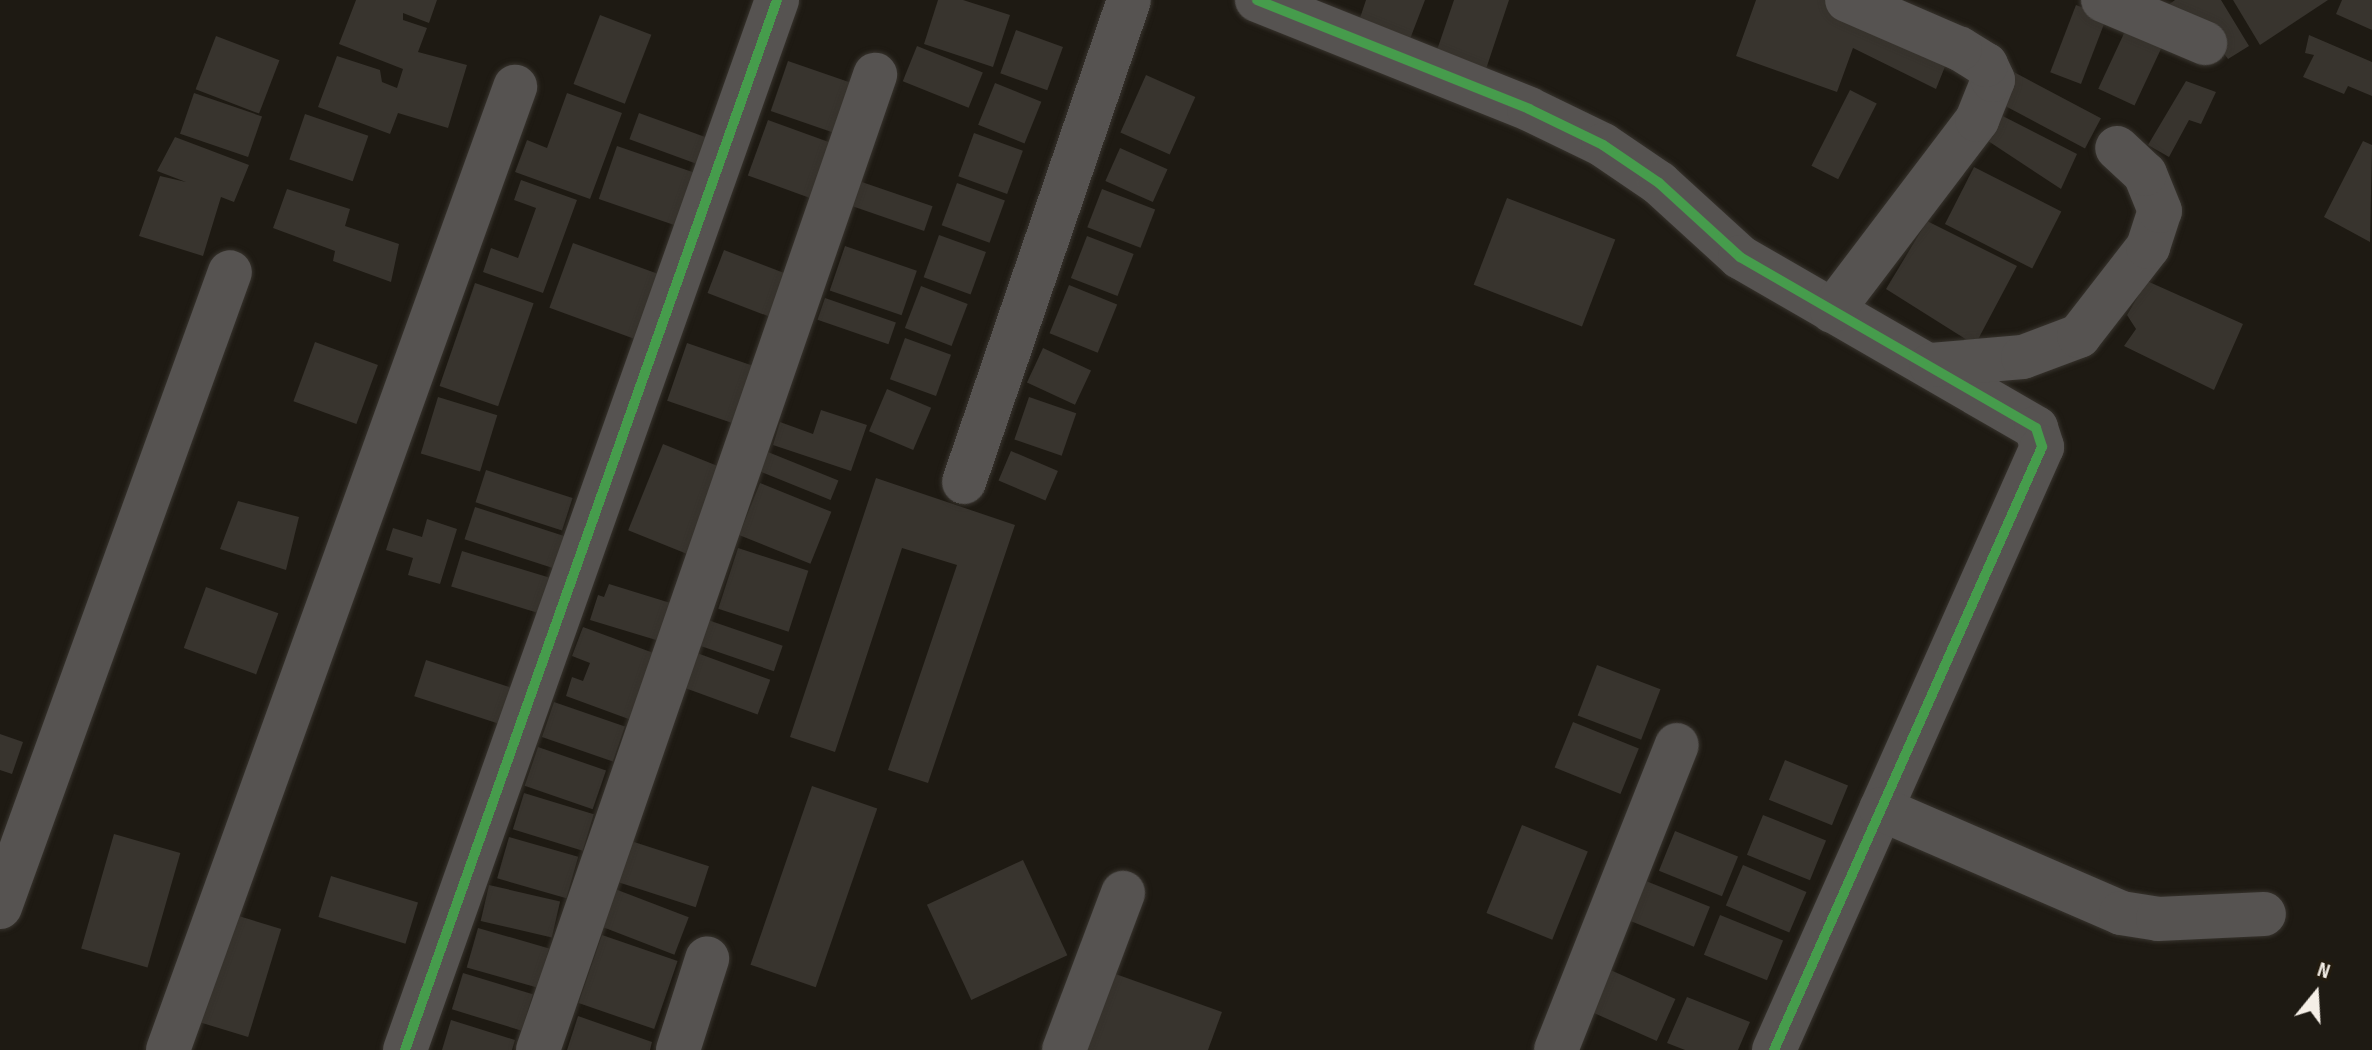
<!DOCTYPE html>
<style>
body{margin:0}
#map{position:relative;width:2372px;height:1050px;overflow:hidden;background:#1e1a13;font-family:"Sofia Sans Condensed",sans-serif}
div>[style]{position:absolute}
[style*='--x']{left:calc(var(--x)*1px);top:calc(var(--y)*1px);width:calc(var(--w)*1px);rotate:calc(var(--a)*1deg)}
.building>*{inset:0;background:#38342e;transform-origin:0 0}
.roads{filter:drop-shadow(0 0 2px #37332d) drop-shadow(0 0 2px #37332d)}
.minor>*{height:44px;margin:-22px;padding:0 22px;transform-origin:22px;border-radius:22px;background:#565351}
.cycleway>*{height:10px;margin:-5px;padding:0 5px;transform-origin:5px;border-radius:5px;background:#469c4c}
span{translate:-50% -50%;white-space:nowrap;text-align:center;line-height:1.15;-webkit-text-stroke:6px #231b0e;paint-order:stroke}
.north{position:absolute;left:2276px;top:954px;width:80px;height:80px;-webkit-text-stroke:6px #231b0e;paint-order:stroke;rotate:18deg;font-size:22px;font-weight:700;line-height:32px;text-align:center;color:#f5efe7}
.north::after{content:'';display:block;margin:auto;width:28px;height:36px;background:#f5efe7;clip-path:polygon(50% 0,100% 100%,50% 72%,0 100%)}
</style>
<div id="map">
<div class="building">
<div style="clip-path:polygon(356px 0,437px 0,429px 23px,403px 13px,403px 20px,427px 28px,418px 52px,467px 65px,448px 128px,398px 113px,390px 134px,318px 107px,337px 56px,380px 70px,382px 82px,397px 88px,403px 69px,339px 44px)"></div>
<div style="clip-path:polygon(938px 0,963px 0,1010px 15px,993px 67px,924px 44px)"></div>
<div style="clip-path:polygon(1366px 0,1425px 0,1410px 39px,1359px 21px)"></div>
<div style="clip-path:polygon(1454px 0,1509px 0,1484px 75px,1436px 53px)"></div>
<div style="clip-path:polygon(1756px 0,1861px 0,1948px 59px,1936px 89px,1853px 48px,1837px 92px,1736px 56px)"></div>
<div style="clip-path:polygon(2175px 0,2221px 0,2249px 46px,2228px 59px,2212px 37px,2152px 17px)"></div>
<div style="clip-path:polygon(2233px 0,2328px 0,2260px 45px)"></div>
<div style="clip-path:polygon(2342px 0,2372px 0,2372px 30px,2336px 14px)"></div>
<div style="left:2076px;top:5px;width:33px;height:72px;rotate:21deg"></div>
<div style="left:600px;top:15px;width:55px;height:74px;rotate:21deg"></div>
<div style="left:2127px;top:27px;width:40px;height:68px;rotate:25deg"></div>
<div style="left:1016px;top:30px;width:50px;height:46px;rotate:20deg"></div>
<div style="clip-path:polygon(2309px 35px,2372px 62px,2372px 96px,2348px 86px,2344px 94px,2303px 77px,2314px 55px,2305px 53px)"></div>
<div style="left:216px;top:36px;width:68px;height:57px;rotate:21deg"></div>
<div style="left:917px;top:46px;width:71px;height:38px;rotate:22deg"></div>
<div style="left:788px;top:61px;width:75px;height:53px;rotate:19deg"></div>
<div style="left:2010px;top:70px;width:103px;height:34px;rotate:28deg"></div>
<div style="left:1146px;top:75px;width:54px;height:63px;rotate:24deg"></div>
<div style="clip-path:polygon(2186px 81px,2216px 92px,2201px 124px,2189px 120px,2169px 157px,2148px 145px)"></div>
<div style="left:995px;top:83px;width:50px;height:45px;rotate:22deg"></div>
<div style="left:1850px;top:90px;width:30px;height:85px;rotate:27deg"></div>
<div style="left:194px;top:93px;width:72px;height:43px;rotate:19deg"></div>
<div style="clip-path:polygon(567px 93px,622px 113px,590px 199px,515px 172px,527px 140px,547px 148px)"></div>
<div style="clip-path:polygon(1991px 110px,2077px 154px,2061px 189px,1976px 133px)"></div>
<div style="left:639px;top:113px;width:77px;height:28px;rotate:20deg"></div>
<div style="left:305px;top:114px;width:67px;height:48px;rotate:19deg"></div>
<div style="left:768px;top:120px;width:77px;height:59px;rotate:20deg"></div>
<div style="left:974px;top:133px;width:52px;height:46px;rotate:20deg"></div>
<div style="clip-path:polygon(175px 137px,249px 165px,234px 202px,221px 197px,203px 256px,139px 236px,160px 176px,186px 182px,157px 171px)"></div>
<div style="clip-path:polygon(2363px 141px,2372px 145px,2370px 242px,2324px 217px)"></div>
<div style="left:617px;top:146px;width:82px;height:56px;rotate:19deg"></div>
<div style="left:1120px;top:148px;width:52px;height:36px;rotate:24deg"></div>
<div style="left:1974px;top:167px;width:98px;height:64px;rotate:27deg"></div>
<div style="clip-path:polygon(521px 180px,577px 200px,543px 293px,483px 272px,491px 248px,518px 258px,536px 208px,514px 200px)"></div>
<div style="left:856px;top:180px;width:81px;height:26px;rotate:19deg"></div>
<div style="left:957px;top:183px;width:51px;height:45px;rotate:20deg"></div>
<div style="clip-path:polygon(287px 189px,350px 209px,345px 226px,399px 244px,391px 282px,333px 261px,335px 251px,273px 228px)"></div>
<div style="left:1102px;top:189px;width:57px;height:41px;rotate:21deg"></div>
<div style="left:1507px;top:198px;width:116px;height:93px;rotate:21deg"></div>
<div style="clip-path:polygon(1927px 221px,2017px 266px,1975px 345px,1886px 289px)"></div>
<div style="left:939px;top:235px;width:50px;height:45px;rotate:20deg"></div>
<div style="left:1087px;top:236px;width:50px;height:45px;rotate:21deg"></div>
<div style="left:573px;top:243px;width:93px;height:69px;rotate:20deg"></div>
<div style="left:845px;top:246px;width:76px;height:47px;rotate:19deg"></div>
<div style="left:724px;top:250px;width:77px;height:46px;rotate:21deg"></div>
<div style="clip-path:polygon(2147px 281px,2243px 324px,2214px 390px,2124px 346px,2136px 329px,2127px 315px)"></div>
<div style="left:475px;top:283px;width:62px;height:109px;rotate:19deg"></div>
<div style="left:1069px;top:285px;width:52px;height:52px;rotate:22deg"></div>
<div style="left:921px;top:286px;width:50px;height:45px;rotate:21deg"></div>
<div style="left:825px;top:298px;width:75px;height:23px;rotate:19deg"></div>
<div style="left:905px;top:338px;width:49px;height:44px;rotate:20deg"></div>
<div style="left:315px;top:342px;width:67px;height:63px;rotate:20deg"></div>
<div style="left:687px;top:343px;width:78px;height:61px;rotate:19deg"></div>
<div style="left:1043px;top:348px;width:53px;height:38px;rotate:25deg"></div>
<div style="left:887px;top:389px;width:48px;height:46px;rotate:23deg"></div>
<div style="left:438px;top:397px;width:62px;height:59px;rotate:17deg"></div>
<div style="left:1029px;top:397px;width:50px;height:45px;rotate:19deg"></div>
<div style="clip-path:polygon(821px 410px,867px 425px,851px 471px,773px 445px,780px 422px,813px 434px)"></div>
<div style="left:663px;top:444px;width:67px;height:93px;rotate:22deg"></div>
<div style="left:1011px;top:451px;width:51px;height:32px;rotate:23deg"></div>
<div style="left:768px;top:452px;width:76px;height:21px;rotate:22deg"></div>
<div style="left:486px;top:470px;width:91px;height:34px;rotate:18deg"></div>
<div style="clip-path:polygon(876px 478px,1015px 525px,928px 783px,888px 770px,957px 565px,902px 548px,835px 752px,790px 737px)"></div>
<div style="left:760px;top:483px;width:77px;height:56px;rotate:22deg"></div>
<div style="clip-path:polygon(238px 501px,299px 517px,286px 570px,220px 549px)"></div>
<div style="left:475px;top:507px;width:96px;height:34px;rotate:18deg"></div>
<div style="clip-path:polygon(427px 519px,457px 529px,440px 584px,408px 575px,413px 558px,386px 550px,393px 528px,422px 537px)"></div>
<div style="left:738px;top:548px;width:74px;height:64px;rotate:18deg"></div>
<div style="left:462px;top:551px;width:91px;height:37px;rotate:17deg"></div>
<div style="clip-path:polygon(609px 584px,677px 605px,666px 643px,590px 620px,598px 595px,604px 597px)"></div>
<div style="left:206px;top:587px;width:77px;height:65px;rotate:20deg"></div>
<div style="left:708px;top:620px;width:79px;height:27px;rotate:19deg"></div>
<div style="clip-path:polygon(583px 627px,659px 655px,634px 721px,566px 696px,572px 677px,583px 681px,590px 663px,572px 656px)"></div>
<div style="left:697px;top:653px;width:78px;height:37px;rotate:20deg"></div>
<div style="left:426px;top:660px;width:93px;height:38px;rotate:18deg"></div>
<div style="left:1597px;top:665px;width:68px;height:54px;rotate:21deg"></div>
<div style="left:554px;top:702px;width:75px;height:37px;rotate:19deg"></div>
<div style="left:1573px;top:722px;width:71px;height:49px;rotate:22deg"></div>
<div style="clip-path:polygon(0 734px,23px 742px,12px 774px,0 770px)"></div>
<div style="left:538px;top:747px;width:72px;height:41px;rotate:19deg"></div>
<div style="left:1785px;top:760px;width:68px;height:43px;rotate:22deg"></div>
<div style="left:812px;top:786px;width:69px;height:189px;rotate:19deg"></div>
<div style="left:524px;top:793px;width:73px;height:38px;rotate:17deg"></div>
<div style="left:1763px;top:815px;width:68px;height:43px;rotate:22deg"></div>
<div style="left:1522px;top:825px;width:71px;height:95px;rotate:22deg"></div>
<div style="left:1675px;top:831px;width:68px;height:43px;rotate:22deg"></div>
<div style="left:114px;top:834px;width:69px;height:119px;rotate:16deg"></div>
<div style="left:509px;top:837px;width:72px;height:43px;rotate:16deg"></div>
<div style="left:631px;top:841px;width:82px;height:43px;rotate:18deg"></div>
<div style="left:1023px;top:860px;width:105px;height:106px;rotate:65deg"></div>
<div style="left:1743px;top:865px;width:69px;height:44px;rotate:23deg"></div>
<div style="left:331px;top:876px;width:91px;height:43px;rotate:17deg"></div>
<div style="left:1646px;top:881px;width:69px;height:43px;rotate:22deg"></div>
<div style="left:489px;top:885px;width:73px;height:37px;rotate:13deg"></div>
<div style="left:615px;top:889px;width:79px;height:40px;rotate:21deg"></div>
<div style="left:219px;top:910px;width:65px;height:113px;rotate:17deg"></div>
<div style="left:1720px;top:915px;width:68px;height:43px;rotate:22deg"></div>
<div style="left:478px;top:928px;width:74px;height:41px;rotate:16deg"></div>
<div style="left:602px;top:935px;width:80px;height:72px;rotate:19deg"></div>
<div style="left:1606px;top:968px;width:76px;height:46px;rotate:24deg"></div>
<div style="clip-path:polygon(1110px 972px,1222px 1012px,1208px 1050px,1081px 1050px)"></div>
<div style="left:463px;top:973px;width:73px;height:38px;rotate:17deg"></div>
<div style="clip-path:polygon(1687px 997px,1750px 1022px,1738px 1050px,1685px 1050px,1667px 1043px)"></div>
<div style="clip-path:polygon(578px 1016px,652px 1042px,650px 1050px,567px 1050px)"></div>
<div style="clip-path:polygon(451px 1020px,515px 1040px,512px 1050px,442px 1050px)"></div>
</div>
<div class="roads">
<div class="minor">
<div style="--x:1257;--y:0;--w:293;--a:21.8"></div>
<div style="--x:1529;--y:109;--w:82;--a:25.9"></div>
<div style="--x:1603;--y:145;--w:68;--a:34.2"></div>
<div style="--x:1659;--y:183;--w:110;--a:42.4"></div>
<div style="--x:1740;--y:257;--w:342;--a:30"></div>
<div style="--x:2036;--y:428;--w:20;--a:72"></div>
<div style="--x:2042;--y:447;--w:660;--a:113.96"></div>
<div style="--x:2103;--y:0;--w:111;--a:22.9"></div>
<div style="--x:1832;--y:311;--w:240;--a:-52.8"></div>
<div style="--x:1977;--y:120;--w:43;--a:-68.2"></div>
<div style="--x:1993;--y:80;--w:17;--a:-115"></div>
<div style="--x:1986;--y:65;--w:31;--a:-148"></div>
<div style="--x:1960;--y:49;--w:123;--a:-156.6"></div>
<div style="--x:1931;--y:365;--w:92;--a:-5"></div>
<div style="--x:2023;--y:357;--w:60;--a:-20.6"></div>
<div style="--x:2079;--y:336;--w:113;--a:-52.2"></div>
<div style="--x:2148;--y:247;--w:38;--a:-72"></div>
<div style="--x:2160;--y:211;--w:40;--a:-112"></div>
<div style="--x:2145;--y:174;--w:38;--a:-137"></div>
<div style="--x:964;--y:482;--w:509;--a:-71.1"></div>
<div style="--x:1881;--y:809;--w:262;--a:23.4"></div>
<div style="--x:2121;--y:913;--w:37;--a:9"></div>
<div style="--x:2158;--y:919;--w:106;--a:-2.7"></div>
<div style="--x:0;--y:907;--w:675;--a:-70.09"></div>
<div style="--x:168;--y:1050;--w:1024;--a:-70.18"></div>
<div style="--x:405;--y:1050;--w:1114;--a:-70.49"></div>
<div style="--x:538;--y:1050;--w:1032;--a:-70.93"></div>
<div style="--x:678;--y:1050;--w:96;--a:-72.3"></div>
<div style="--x:1064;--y:1050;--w:168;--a:-69.4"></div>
<div style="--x:1556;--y:1050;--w:328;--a:-68.4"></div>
</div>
</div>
<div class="cycleway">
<div style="--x:1257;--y:0;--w:293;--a:21.8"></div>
<div style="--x:1529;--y:109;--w:82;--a:25.9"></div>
<div style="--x:1603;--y:145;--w:68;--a:34.2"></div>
<div style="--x:1659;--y:183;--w:110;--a:42.4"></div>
<div style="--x:1740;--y:257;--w:342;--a:30"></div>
<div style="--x:2036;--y:428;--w:20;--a:72"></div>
<div style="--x:2042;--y:447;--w:660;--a:113.96"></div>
<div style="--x:405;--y:1050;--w:1114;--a:-70.49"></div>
</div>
<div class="north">N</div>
</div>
